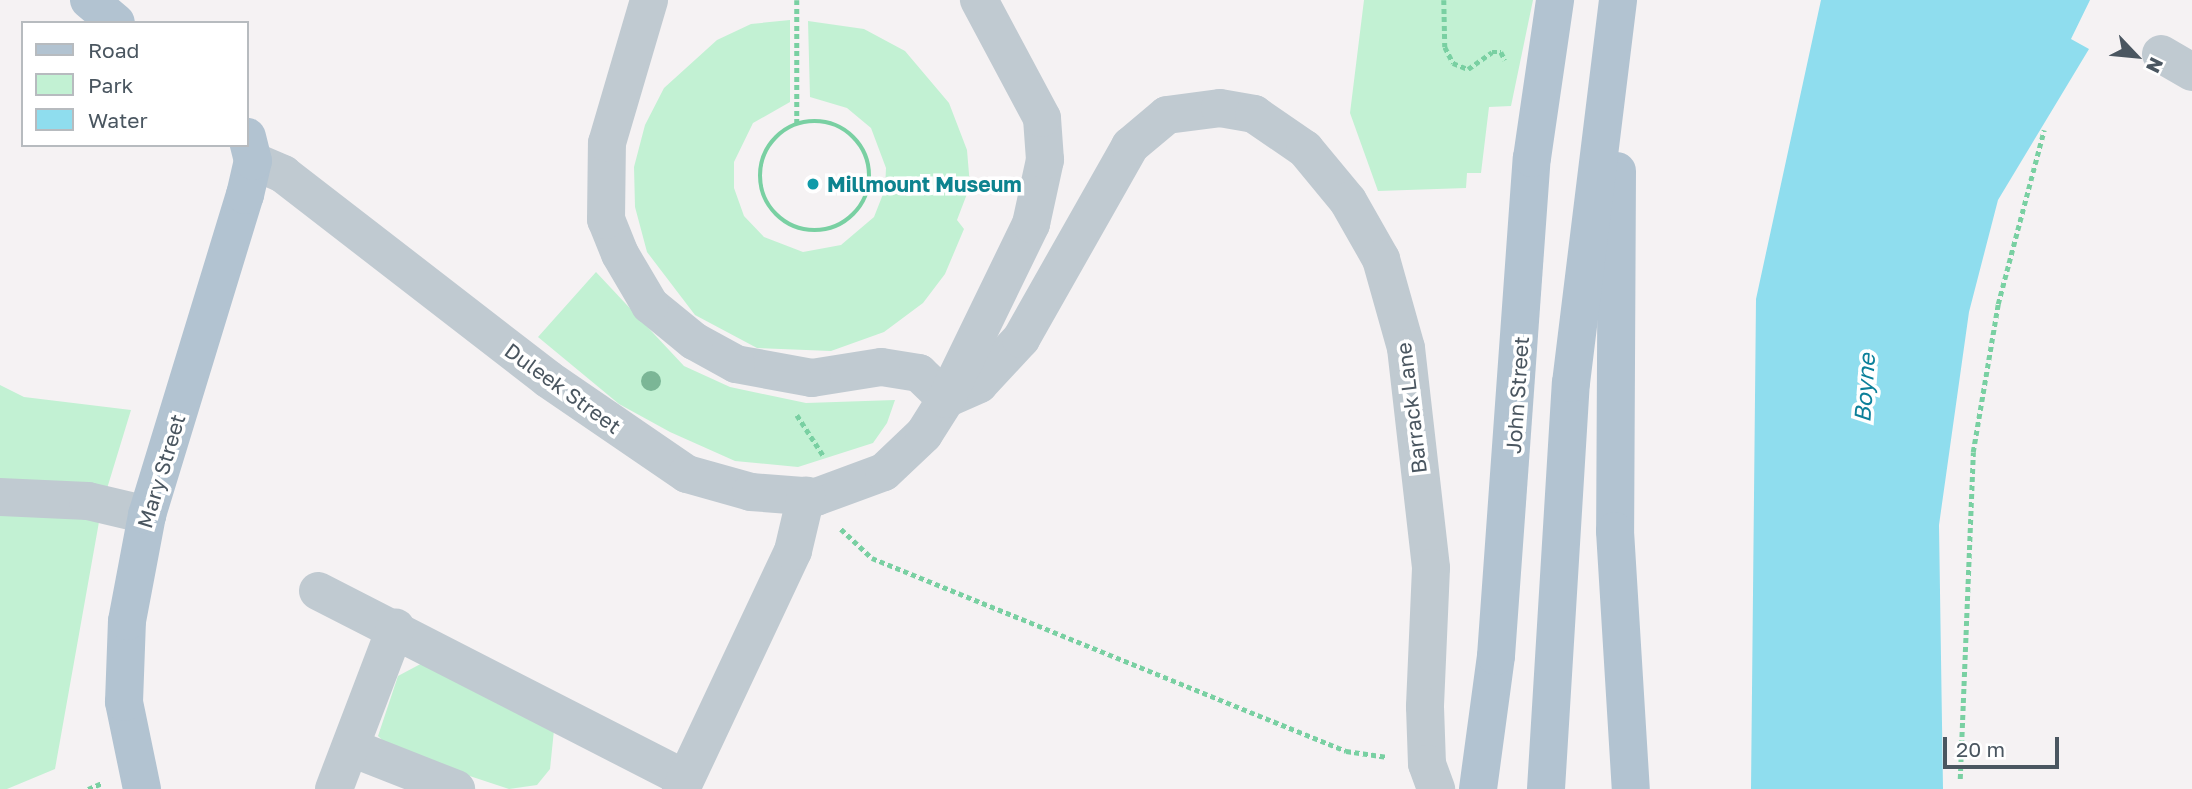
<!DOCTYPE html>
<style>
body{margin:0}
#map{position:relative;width:2192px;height:789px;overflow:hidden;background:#f5f2f3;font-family:"Golos Text",sans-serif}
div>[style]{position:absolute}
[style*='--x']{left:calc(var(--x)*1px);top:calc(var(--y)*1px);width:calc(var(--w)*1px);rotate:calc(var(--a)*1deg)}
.green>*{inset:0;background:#c2f1d3}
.water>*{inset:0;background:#8fddee}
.path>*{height:4.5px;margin-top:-2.25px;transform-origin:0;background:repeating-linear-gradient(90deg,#79d0a2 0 5px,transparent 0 8.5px)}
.path>.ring{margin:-2.25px;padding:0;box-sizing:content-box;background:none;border:4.5px solid #79d0a2;border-radius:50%}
.minor>*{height:38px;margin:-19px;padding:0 19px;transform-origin:19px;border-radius:19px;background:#c0cad1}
.major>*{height:38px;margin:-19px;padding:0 19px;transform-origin:19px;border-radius:19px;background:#b2c3d1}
.trees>*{width:20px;height:20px;margin:-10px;border-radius:50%;background:#7bb696}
.dots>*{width:19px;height:19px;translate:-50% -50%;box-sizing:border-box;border:4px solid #fff;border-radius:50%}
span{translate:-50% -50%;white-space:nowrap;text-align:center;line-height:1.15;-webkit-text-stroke:7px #fff;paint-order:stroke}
.culture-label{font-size:21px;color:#0d838f;font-weight:700}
.left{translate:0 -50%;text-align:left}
.street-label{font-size:21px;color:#4a5660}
.water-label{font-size:23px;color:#0c809a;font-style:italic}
.legend{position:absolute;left:21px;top:21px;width:228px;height:126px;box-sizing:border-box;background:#fff;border:2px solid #b7bbbf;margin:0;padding:9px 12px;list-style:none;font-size:21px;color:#4a5660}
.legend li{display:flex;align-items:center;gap:14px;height:35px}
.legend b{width:35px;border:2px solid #b7bbbf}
.north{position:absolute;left:2101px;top:21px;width:70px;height:70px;-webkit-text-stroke:5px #fff;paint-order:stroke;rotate:116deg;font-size:19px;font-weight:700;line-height:28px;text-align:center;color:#4a5660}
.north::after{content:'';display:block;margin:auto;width:24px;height:32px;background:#4a5660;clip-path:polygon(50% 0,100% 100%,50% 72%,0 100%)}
.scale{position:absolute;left:1943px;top:737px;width:116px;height:32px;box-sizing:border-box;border:4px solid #4a5660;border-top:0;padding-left:9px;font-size:21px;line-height:24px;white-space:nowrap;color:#4a5660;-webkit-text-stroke:5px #fff;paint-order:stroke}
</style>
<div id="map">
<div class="green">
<div style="clip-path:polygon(1364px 0,1533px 0,1511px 106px,1489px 107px,1481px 173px,1467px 173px,1466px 188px,1378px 191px,1350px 113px)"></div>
<div style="clip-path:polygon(790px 20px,790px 102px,753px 123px,734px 162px,734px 188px,744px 216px,764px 237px,803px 252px,841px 245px,874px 217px,885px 189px,886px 168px,871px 128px,847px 108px,810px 97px,808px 21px,864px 29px,905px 51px,949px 103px,967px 150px,970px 186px,957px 220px,964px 229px,945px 274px,923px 303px,884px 332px,831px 351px,757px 348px,695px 315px,647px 252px,635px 207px,634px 167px,645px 125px,664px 88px,717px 40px,751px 24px)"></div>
<div style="clip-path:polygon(596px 272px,684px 366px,730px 387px,806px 403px,895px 400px,887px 423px,873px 443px,798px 467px,735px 461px,670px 432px,619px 404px,538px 337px)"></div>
<div style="clip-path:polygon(0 385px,24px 397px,131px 410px,102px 505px,55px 769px,7px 789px,0 789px)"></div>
<div style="clip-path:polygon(428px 660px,554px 730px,550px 769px,537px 785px,509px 789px,394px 751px,378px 736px,398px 676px)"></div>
</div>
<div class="water">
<div style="clip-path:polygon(1821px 0,2090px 0,2071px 39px,2089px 49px,1998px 200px,1969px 312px,1939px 525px,1943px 789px,1751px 789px,1756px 299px)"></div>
</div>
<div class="path">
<div style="--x:797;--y:0;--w:124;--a:90"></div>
<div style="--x:1444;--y:0;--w:47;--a:88.8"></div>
<div style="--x:1445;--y:47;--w:18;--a:63"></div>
<div style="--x:1453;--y:63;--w:16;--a:22"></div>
<div style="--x:1468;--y:69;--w:29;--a:-35"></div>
<div style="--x:1492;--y:52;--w:9;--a:0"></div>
<div style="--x:1501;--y:52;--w:9;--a:63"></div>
<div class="ring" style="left:760px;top:121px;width:105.5px;height:105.5px"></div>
<div style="--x:797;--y:415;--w:48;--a:57"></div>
<div style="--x:841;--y:529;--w:42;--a:43.1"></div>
<div style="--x:872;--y:558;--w:512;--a:22.15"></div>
<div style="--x:1346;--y:751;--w:42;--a:8.1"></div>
<div style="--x:1960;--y:779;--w:327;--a:-87.7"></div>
<div style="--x:1973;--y:452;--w:150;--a:-80.4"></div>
<div style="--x:1998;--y:304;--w:180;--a:-75.2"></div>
<div style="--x:88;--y:789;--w:15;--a:-23"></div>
</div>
<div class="minor">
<div style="--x:2161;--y:54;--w:36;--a:30"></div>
<div style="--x:253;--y:161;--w:33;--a:23"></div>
<div style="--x:283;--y:174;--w:335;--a:37.7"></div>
<div style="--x:548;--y:379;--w:168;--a:34.4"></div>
<div style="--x:687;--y:474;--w:66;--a:15.7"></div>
<div style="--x:751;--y:492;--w:65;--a:4.4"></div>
<div style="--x:816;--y:497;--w:72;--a:-20.2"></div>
<div style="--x:884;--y:472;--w:55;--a:-43.5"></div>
<div style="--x:924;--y:434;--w:41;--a:-57.8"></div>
<div style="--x:946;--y:399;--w:37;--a:-136"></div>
<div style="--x:919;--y:373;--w:38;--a:-171"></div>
<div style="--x:881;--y:367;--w:70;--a:170.9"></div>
<div style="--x:812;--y:378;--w:77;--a:-169.6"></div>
<div style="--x:736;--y:364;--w:48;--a:-151.3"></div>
<div style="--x:694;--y:341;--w:57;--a:-140.7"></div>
<div style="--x:650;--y:305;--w:59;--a:-120.5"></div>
<div style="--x:620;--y:254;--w:37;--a:-112"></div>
<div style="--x:606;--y:220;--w:77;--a:-89.3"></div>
<div style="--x:607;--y:143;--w:149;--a:-73.6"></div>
<div style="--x:946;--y:399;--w:36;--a:-24"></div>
<div style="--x:979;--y:384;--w:62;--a:-47"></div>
<div style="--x:1021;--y:339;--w:222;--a:-60.5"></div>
<div style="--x:1130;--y:146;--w:48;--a:-40"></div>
<div style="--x:1167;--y:115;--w:53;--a:-7.5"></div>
<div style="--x:1220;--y:108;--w:35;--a:10"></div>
<div style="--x:1254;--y:114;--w:62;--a:34.5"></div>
<div style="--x:1305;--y:149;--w:67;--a:50.4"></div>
<div style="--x:1348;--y:201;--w:67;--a:60.4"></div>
<div style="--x:1381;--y:259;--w:92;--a:74.3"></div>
<div style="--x:1406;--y:348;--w:221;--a:83.5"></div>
<div style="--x:1431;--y:568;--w:139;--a:92.5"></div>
<div style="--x:1425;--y:707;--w:57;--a:88"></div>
<div style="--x:1427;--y:764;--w:27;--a:70"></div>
<div style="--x:946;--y:399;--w:195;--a:-64.1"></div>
<div style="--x:1031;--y:224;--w:66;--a:-77.7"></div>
<div style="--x:1045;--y:160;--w:42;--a:-94.1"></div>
<div style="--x:1042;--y:118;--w:134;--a:-118.1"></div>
<div style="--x:0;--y:497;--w:88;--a:2.6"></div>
<div style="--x:88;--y:501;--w:61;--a:13.3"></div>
<div style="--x:318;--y:591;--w:412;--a:27.1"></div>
<div style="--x:352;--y:748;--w:112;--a:21.5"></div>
<div style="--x:334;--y:789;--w:173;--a:-69.1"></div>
<div style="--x:681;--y:789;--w:263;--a:-64.8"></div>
<div style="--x:793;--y:551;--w:57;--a:-76.7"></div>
</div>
<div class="major">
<div style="--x:89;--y:0;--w:35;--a:40"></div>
<div style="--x:1617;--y:171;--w:360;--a:90.3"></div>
<div style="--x:1615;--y:531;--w:258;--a:86.5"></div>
<div style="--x:142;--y:789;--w:89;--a:-101.7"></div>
<div style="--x:124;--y:702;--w:81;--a:-87.9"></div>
<div style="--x:127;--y:621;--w:108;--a:-79.3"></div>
<div style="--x:147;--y:515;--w:335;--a:-73"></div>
<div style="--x:245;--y:195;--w:35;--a:-77"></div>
<div style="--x:253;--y:161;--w:25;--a:-104"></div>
<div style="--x:1478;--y:789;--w:134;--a:-82.3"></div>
<div style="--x:1496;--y:656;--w:499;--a:-85.9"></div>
<div style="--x:1532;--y:158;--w:160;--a:-81.7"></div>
<div style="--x:1546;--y:789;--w:407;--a:-86.5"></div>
<div style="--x:1571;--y:383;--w:386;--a:-83"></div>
</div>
<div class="trees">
<div style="left:651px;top:381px"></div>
</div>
<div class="dots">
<div style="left:813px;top:184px;background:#0f9aa8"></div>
</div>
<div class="culture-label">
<span class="left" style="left:827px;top:184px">Millmount Museum</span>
</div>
<div class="street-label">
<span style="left:563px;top:388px;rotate:36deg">Duleek Street</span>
<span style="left:1517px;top:395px;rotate:-86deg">John Street</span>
<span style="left:1411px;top:408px;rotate:-97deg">Barrack Lane</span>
<span style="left:161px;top:471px;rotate:-73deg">Mary Street</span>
</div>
<div class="water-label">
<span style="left:1864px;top:388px;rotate:-86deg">Boyne</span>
</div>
<ul class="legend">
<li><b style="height:9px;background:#b2c3d1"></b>Road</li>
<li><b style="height:19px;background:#c2f1d3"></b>Park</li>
<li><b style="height:19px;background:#8fddee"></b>Water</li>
</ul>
<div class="north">N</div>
<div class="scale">20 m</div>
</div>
